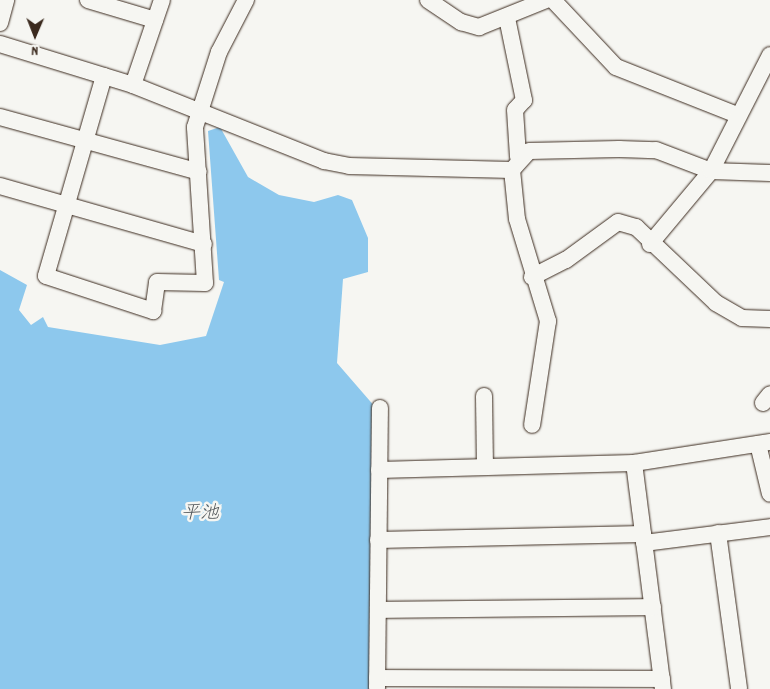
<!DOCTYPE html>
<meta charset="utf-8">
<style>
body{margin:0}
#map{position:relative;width:770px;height:689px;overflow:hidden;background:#f6f6f2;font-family:Dekko,"Klee One",sans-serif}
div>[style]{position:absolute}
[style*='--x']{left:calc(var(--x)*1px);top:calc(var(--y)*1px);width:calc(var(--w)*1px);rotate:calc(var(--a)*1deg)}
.water>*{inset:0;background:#8dc8ed}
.roads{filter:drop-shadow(0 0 1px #3b2a1e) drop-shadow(0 0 1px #3b2a1e)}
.minor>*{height:16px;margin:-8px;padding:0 8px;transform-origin:8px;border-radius:8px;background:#f6f6f2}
span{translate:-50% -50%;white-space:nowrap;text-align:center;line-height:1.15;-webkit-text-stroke:5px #f6f6f2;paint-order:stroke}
.water-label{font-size:19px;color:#54595c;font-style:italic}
.north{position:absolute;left:10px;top:10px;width:50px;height:50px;-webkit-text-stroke:4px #f6f6f2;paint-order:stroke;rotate:181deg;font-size:14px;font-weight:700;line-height:20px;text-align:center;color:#3b2a1e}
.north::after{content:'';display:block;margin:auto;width:18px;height:22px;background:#3b2a1e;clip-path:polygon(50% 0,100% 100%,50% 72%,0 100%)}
</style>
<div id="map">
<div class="water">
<div style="clip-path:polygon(220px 127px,248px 177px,279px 195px,314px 202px,338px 195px,352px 200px,368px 238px,368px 272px,343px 279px,337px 363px,376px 408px,373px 689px,0 689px,0 270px,27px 285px,19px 310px,31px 325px,43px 317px,48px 327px,160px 345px,206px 336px,224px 282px,219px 280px,208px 131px)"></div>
</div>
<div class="roads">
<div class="minor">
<div style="--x:88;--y:0;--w:70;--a:16.6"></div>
<div style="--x:428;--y:0;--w:40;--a:34"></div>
<div style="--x:461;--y:22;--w:19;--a:16"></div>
<div style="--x:479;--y:27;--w:72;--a:-21.9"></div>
<div style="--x:553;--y:0;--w:92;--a:46.8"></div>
<div style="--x:616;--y:67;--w:130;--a:21.6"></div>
<div style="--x:507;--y:18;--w:84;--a:78.3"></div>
<div style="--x:524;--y:100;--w:13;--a:132"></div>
<div style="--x:515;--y:110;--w:47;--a:86.3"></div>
<div style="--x:0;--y:23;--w:24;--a:-75"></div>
<div style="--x:0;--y:44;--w:139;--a:17.1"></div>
<div style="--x:133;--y:85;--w:206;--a:21.7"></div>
<div style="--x:324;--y:161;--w:25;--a:11"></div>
<div style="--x:349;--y:166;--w:163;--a:1.4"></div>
<div style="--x:512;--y:170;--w:25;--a:-48"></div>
<div style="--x:529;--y:151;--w:90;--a:-1.3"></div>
<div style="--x:619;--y:149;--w:37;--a:2"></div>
<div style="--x:656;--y:150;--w:59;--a:20.9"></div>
<div style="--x:711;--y:171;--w:59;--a:1.9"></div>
<div style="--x:104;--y:76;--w:208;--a:106.2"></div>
<div style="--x:46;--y:276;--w:113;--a:18.1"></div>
<div style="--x:153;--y:311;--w:29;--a:-82"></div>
<div style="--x:157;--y:282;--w:48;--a:1.2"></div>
<div style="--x:205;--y:283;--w:156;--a:-93.7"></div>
<div style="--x:195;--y:127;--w:79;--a:-72.3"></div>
<div style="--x:219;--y:52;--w:59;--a:-62.6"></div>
<div style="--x:133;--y:85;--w:90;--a:-71.2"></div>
<div style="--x:0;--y:117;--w:206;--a:15.4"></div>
<div style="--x:512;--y:170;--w:49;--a:84.2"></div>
<div style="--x:517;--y:219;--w:107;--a:73.1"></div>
<div style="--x:548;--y:321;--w:105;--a:98.7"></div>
<div style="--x:0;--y:186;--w:212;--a:15.9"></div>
<div style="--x:650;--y:244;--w:95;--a:-50.1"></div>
<div style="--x:711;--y:171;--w:130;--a:-63"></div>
<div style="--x:532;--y:277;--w:38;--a:-27"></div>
<div style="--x:566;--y:260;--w:64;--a:-36.2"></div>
<div style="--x:618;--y:222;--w:19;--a:16"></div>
<div style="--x:636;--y:227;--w:110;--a:43.5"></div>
<div style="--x:716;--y:303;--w:30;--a:30"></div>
<div style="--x:742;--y:318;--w:28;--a:2"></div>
<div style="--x:484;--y:396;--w:71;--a:89.2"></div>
<div style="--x:763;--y:403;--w:11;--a:-52"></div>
<div style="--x:758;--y:444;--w:51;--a:76.5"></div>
<div style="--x:634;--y:463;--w:228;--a:82.7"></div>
<div style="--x:379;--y:470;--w:255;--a:-1.6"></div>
<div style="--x:634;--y:463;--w:138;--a:-8.8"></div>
<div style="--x:718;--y:533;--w:157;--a:82.3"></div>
<div style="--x:378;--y:540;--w:265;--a:-1.3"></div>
<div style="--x:644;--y:543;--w:127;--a:-7.2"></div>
<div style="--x:378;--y:610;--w:275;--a:-0.6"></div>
<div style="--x:377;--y:678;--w:285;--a:0.2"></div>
<div style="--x:377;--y:688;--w:280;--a:-89.4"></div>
</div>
</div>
<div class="water-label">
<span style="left:200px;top:515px">平池</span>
</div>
<div class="north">N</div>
</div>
